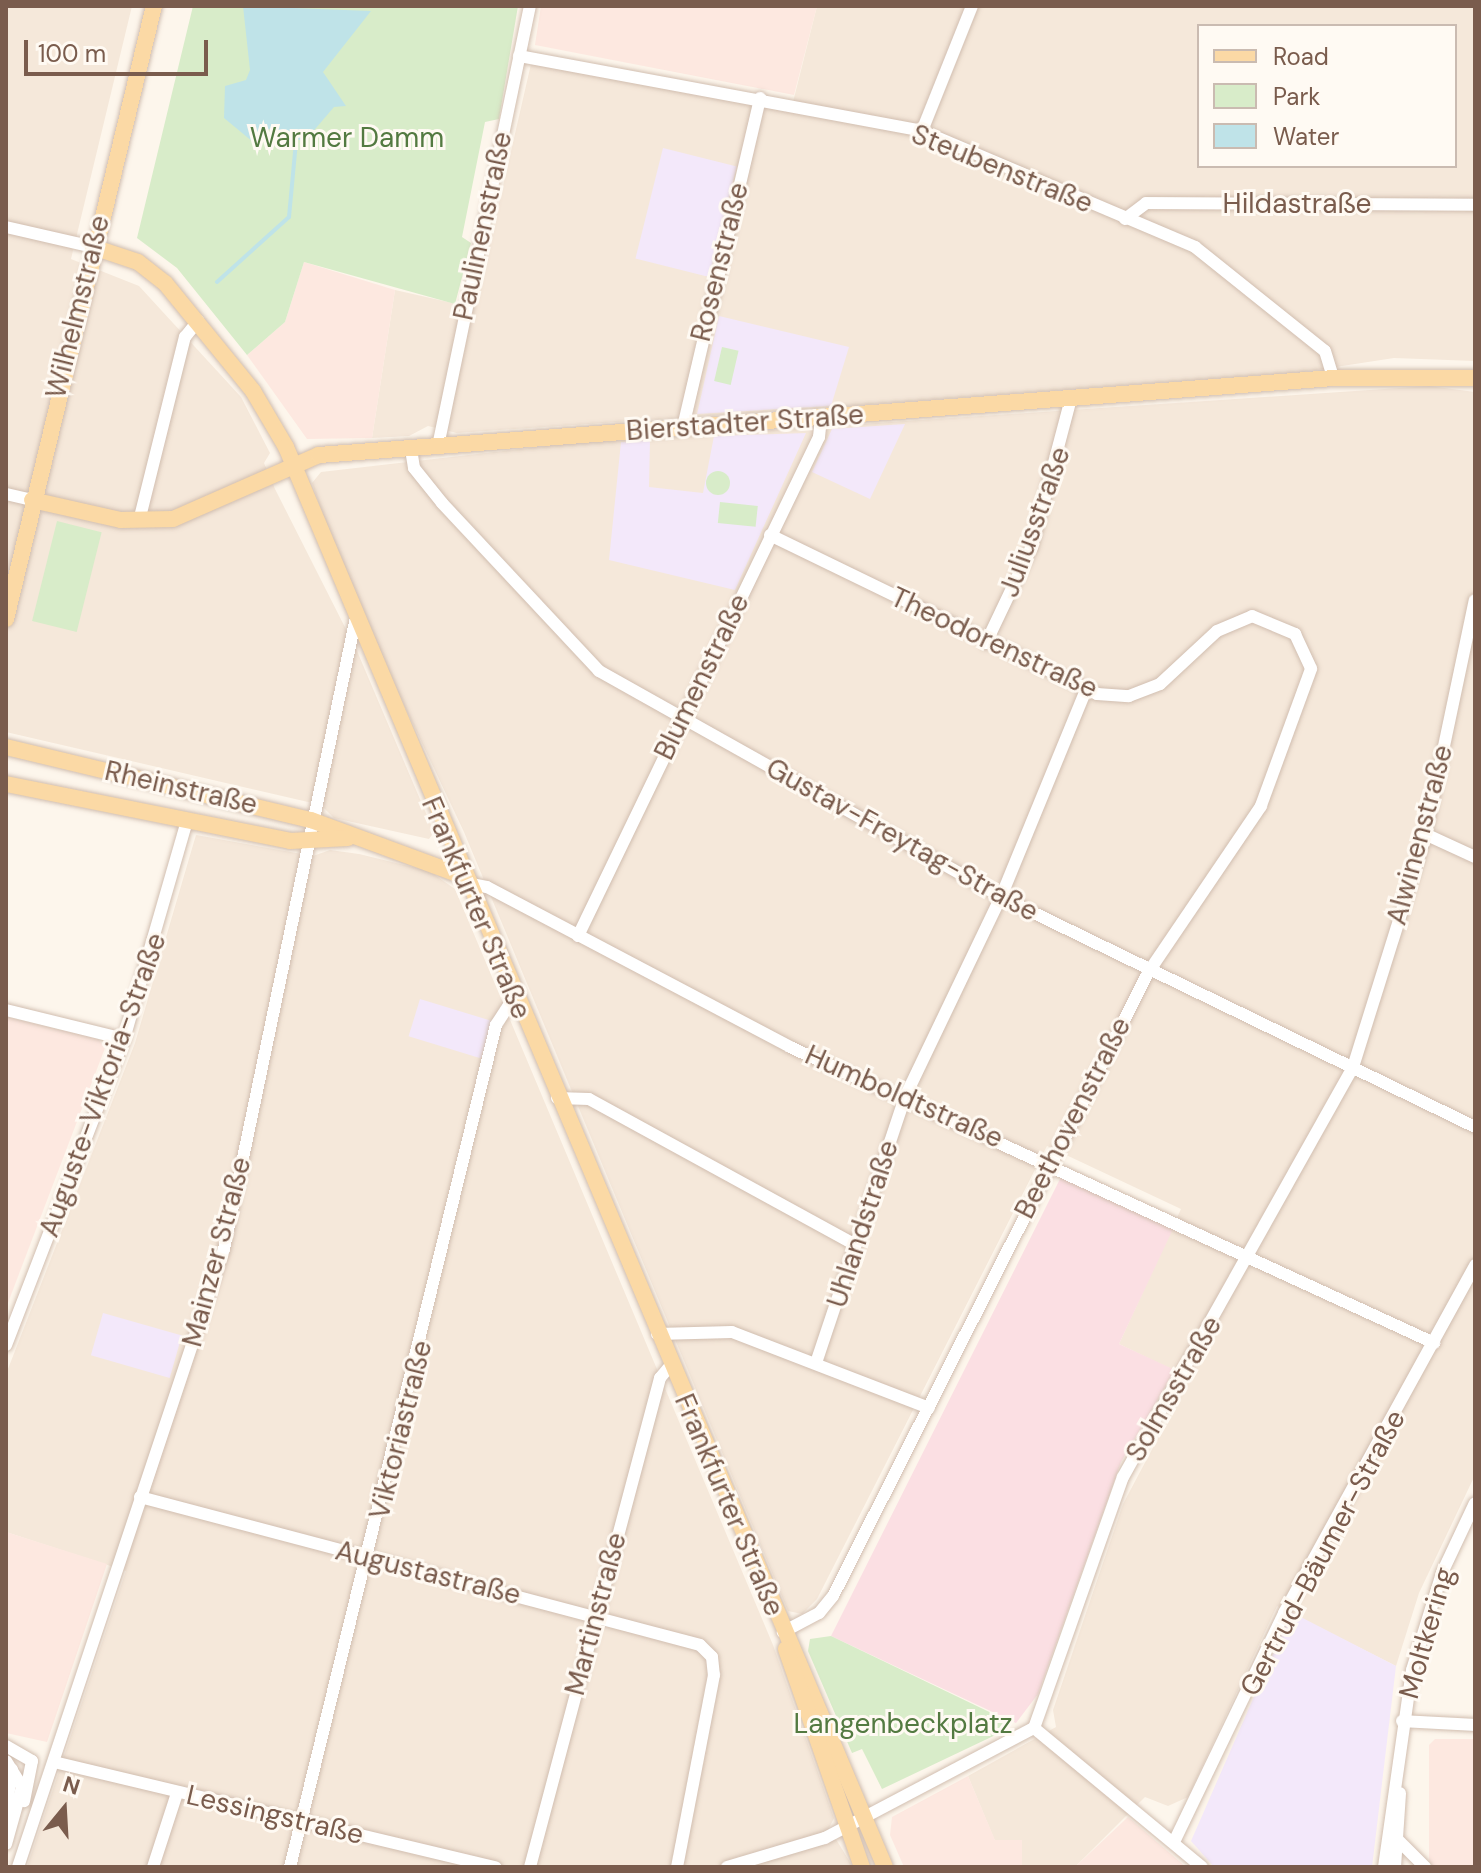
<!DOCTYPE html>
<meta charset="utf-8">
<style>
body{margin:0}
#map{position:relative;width:1481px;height:1873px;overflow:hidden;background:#fdf6ec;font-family:"DM Sans",sans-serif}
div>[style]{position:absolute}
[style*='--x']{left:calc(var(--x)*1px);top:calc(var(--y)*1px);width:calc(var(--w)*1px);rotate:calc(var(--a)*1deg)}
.residential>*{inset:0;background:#f5e8da}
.commercial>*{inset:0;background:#fde8e0}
.education>*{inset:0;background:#f3e8fa;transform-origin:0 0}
.medical>*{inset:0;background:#fbdfe3}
.green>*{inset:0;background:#d8ecc9;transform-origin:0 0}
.round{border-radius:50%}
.water>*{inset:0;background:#bfe3e8}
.stream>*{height:4px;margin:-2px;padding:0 2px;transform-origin:2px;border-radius:2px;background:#bfe3e8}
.roads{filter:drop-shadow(0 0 2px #d1beb0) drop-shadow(0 0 2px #d1beb0)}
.minor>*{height:12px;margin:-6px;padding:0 6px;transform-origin:6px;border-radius:6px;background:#fff}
.major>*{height:16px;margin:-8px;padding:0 8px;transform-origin:8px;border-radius:8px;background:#fbd9a5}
span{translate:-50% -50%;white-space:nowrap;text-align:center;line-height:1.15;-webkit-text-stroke:6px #fffaf3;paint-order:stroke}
.park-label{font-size:28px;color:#537a41}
.street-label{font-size:28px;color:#7a5c4d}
.frame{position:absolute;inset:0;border:8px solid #7a5c4d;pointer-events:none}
.legend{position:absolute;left:1197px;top:24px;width:260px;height:144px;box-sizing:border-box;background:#fffaf3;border:2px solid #cabbb1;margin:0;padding:10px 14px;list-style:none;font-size:24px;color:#7a5c4d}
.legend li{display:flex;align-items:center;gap:16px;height:40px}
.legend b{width:40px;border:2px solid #cabbb1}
.north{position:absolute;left:24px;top:1769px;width:80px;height:80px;-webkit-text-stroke:6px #fffaf3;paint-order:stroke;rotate:18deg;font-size:22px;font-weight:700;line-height:32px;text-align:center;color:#7a5c4d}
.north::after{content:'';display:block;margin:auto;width:28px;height:36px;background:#7a5c4d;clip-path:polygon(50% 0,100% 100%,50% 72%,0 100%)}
.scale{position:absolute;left:24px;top:40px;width:184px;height:36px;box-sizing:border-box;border:4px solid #7a5c4d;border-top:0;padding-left:10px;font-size:24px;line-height:28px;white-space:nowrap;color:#7a5c4d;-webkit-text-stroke:6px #fffaf3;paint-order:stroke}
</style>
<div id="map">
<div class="residential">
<div style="clip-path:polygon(6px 6px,132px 6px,71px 259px,139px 286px,241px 397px,270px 453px,264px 463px,275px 489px,357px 651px,434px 832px,429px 839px,334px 818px,321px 805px,6px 732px)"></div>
<div style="clip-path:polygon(evenodd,817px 6px,1475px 6px,1475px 361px,1394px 358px,1303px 372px,832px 407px,457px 433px,428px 426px,409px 436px,372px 438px,395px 290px,475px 308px,531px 64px,791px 110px,817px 6px,1199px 26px,1455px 26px,1455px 166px,1199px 166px,1199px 26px)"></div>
<div style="clip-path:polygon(1429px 386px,1475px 392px,1475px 1475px,1419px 1593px,1396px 1666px,1277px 1606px,1188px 1797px,1168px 1806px,1145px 1797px,1075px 1867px,1022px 1867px,1022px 1840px,995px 1841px,968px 1776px,1056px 1727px,1053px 1710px,1123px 1504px,1190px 1378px,1119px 1344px,1181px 1209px,1047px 1146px,817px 1599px,802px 1614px,788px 1611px,464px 832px,346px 582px,312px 483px,321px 472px,564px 444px)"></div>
<div style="clip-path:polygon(196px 835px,313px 856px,330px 850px,359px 854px,429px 871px,455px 889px,773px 1645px,834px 1818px,829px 1828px,853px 1867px,27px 1867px,126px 1571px,6px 1532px,6px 1374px,135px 1043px)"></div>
</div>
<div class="commercial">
<div style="clip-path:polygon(541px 6px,817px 6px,794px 95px,535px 45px)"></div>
<div style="clip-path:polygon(304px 262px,395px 290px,372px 438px,307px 439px,247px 355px,285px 322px)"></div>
<div style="clip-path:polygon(6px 1017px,98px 1039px,105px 1048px,6px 1308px)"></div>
<div style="clip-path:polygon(6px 1532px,107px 1564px,47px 1742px,6px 1733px)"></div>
<div style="clip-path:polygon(1435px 1739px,1475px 1739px,1475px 1867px,1433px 1867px,1429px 1861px,1429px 1745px)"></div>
<div style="clip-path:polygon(968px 1776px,995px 1840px,1022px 1840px,1022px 1867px,904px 1867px,890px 1835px,892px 1817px)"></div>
<div style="clip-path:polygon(1128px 1817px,1186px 1867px,1075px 1867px)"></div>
</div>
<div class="education">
<div style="left:663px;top:148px;width:76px;height:114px;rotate:14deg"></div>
<div style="clip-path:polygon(719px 316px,849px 347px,831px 406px,697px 414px)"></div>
<div style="clip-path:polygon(905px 424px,870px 499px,812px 472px,832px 429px)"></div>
<div style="clip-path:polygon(806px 433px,735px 590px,609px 560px,621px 442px,650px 440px,649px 487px,703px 493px,714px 436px)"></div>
<div style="left:420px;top:999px;width:76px;height:39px;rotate:17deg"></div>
<div style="left:103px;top:1313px;width:82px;height:44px;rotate:16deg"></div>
<div style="clip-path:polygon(1291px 1612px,1396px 1666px,1372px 1867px,1214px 1867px,1191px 1841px)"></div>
</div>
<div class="medical">
<div style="clip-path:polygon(1061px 1177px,1173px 1229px,1119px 1344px,1175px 1370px,1121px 1462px,1038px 1694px,1016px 1723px,831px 1636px)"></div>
</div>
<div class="green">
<div style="clip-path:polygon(193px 6px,518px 6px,499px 119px,485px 122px,462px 237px,471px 243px,455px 304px,304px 262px,285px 322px,247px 355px,177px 268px,137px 238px)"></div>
<div style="left:722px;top:347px;width:17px;height:35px;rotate:13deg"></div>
<div class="round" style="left:706px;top:471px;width:24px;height:24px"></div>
<div style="left:720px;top:502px;width:38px;height:21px;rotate:6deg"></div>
<div style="left:57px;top:521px;width:46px;height:103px;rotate:14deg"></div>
<div style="clip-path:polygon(831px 1636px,1006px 1720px,1006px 1730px,882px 1789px,862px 1749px,852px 1753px,808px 1651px,810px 1639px)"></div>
</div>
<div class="water">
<div style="clip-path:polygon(243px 6px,371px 11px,323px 72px,346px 106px,334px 107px,304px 142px,272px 127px,253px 142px,224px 118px,225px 86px,246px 80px,250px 70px)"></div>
</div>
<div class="stream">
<div style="--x:217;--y:282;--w:97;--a:-42.1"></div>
<div style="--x:289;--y:217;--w:75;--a:-84.7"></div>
</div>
<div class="roads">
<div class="minor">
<div style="--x:519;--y:56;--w:410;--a:10.5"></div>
<div style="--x:922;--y:131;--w:297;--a:23"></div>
<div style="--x:1195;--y:247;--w:166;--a:38.7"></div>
<div style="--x:1325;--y:351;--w:28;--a:73"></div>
<div style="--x:922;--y:131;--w:135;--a:-68.2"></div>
<div style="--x:1125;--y:219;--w:26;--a:-37"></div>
<div style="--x:1146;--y:203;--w:329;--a:0.3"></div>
<div style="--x:6;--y:227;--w:89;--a:12.9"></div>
<div style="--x:683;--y:427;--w:338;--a:-76.8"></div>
<div style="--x:438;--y:446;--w:450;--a:-78.2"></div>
<div style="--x:411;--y:449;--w:19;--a:81"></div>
<div style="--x:414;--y:468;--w:45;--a:51.3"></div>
<div style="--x:442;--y:503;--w:230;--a:46.9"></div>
<div style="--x:599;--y:671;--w:461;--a:29.3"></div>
<div style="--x:1001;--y:897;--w:527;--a:25.88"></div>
<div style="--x:6;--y:494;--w:27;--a:13"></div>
<div style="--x:139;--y:521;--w:190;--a:-76"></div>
<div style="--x:185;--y:337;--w:21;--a:-51"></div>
<div style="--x:770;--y:535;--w:364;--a:25.9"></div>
<div style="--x:1097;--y:694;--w:32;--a:4"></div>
<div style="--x:1129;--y:696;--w:33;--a:-21"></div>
<div style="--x:1160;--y:684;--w:78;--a:-42.9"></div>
<div style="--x:1217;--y:631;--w:38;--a:-23"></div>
<div style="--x:1252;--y:616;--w:47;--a:22.7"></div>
<div style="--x:1295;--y:634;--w:38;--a:65"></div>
<div style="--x:1311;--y:669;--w:146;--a:110.1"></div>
<div style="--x:1261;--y:806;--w:202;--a:124.1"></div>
<div style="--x:1148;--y:973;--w:698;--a:116.82"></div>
<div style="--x:833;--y:1596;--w:22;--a:129"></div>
<div style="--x:819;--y:1613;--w:41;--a:152.2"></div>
<div style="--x:986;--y:643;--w:107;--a:-64.6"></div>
<div style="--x:1032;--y:546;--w:153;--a:-75.2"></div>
<div style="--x:1425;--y:834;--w:55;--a:24.7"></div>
<div style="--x:466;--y:883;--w:21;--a:11"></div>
<div style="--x:487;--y:887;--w:343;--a:27.8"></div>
<div style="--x:790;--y:1047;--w:709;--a:24.68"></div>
<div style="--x:578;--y:936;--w:554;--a:-64.22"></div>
<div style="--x:819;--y:437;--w:20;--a:-84"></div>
<div style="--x:6;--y:1010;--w:122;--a:13.8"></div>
<div style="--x:557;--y:1098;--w:32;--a:2"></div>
<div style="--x:589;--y:1099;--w:304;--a:28.7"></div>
<div style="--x:657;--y:1334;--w:75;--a:-1.5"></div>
<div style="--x:732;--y:1332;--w:211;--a:21.1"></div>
<div style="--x:6;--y:1345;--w:328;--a:-68.9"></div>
<div style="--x:124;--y:1039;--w:227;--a:-73.9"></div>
<div style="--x:816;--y:1363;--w:280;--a:-71.5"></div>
<div style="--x:905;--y:1097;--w:222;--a:-64.4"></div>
<div style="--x:1001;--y:897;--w:224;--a:-67.7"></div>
<div style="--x:140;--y:1497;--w:579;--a:14.8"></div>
<div style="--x:700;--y:1645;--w:17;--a:45"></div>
<div style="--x:712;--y:1657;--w:18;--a:84"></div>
<div style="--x:714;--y:1675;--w:196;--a:100.9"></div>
<div style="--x:1402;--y:1721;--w:73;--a:3.1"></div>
<div style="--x:1034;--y:1728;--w:218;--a:39.6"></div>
<div style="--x:6;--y:1746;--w:30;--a:30"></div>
<div style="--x:32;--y:1761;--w:41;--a:101.3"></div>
<div style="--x:6;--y:1761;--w:31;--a:58"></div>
<div style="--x:22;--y:1787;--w:59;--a:105.7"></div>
<div style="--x:54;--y:1762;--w:454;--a:13.4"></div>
<div style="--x:6;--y:1811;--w:42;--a:-81.9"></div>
<div style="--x:1397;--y:1839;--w:40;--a:45"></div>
<div style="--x:1174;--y:1842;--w:254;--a:-64.3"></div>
<div style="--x:1284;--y:1613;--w:397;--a:-61.2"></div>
<div style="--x:18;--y:1867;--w:651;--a:-71.57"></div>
<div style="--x:224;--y:1249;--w:641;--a:-78.2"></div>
<div style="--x:153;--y:1867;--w:78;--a:-72"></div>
<div style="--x:290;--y:1867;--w:867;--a:-76.25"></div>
<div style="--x:496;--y:1025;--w:33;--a:-57"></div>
<div style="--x:530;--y:1867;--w:506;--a:-75.11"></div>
<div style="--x:660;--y:1378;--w:16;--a:-50"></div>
<div style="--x:727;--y:1867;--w:102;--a:-16.5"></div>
<div style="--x:825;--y:1838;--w:236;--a:-27.8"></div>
<div style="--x:1034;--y:1728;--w:266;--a:-70.5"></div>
<div style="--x:1123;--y:1477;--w:470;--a:-60.7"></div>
<div style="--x:1353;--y:1067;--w:237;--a:-72.6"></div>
<div style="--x:1424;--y:841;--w:246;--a:-78.1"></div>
<div style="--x:1384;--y:1867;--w:199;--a:-81.9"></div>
<div style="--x:1412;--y:1670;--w:102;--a:-72.8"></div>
<div style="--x:1442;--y:1573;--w:77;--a:-64.8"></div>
<div style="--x:1395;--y:1867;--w:74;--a:-86.1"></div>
</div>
<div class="major">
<div style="--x:93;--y:247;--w:47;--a:18.4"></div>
<div style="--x:138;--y:262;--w:34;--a:38"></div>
<div style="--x:165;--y:283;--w:139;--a:50.8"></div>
<div style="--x:253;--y:391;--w:65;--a:59.5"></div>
<div style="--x:286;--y:447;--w:1541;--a:67.13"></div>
<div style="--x:32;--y:500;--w:91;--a:12.7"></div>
<div style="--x:121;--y:520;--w:52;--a:-1.1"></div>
<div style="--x:173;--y:519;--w:159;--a:-23.7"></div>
<div style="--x:319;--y:455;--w:1017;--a:-4.34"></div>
<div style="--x:1333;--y:378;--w:142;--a:0"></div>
<div style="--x:6;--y:619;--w:631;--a:-76.43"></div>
<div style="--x:6;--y:747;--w:314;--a:13.5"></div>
<div style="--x:311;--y:820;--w:161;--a:20.3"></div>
<div style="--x:6;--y:784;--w:290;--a:11.3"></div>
<div style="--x:290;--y:841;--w:58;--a:-3"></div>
<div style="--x:786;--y:1649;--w:231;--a:70.8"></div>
</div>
</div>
<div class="park-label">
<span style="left:347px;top:138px">Warmer Damm</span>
<span style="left:903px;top:1724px">Langenbeckplatz</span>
</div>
<div class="street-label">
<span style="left:1002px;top:169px;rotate:22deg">Steubenstraße</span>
<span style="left:1297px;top:204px">Hildastraße</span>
<span style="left:483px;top:226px;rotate:-78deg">Paulinenstraße</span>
<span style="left:720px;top:262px;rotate:-76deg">Rosenstraße</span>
<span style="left:78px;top:307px;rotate:-76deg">Wilhelmstraße</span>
<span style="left:745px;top:423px;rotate:-4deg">Bierstadter Straße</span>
<span style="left:1035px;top:522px;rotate:-70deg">Juliusstraße</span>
<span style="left:994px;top:643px;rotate:25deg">Theodorenstraße</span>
<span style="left:702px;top:677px;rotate:-64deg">Blumenstraße</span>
<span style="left:181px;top:788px;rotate:13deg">Rheinstraße</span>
<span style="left:1420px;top:835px;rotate:-75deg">Alwinenstraße</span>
<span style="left:902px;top:840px;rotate:29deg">Gustav-Freytag-Straße</span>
<span style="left:476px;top:908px;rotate:67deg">Frankfurter Straße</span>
<span style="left:103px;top:1085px;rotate:-70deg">Auguste-Viktoria-Straße</span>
<span style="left:904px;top:1097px;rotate:24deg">Humboldtstraße</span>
<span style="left:1073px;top:1118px;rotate:-63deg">Beethovenstraße</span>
<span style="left:863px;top:1224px;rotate:-72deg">Uhlandstraße</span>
<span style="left:217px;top:1252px;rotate:-75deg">Mainzer Straße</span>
<span style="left:1174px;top:1389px;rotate:-60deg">Solmsstraße</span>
<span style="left:401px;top:1430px;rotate:-76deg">Viktoriastraße</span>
<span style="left:729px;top:1505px;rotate:67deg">Frankfurter Straße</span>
<span style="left:1323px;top:1553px;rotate:-62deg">Gertrud-Bäumer-Straße</span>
<span style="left:428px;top:1573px;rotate:14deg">Augustastraße</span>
<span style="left:596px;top:1614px;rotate:-75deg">Martinstraße</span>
<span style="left:1427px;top:1633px;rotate:-74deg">Moltkering</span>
<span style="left:275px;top:1815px;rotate:13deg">Lessingstraße</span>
</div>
<div class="frame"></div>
<ul class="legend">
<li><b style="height:10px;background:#fbd9a5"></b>Road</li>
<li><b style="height:22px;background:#d8ecc9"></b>Park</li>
<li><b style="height:22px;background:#bfe3e8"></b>Water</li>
</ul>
<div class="north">N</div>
<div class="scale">100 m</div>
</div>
